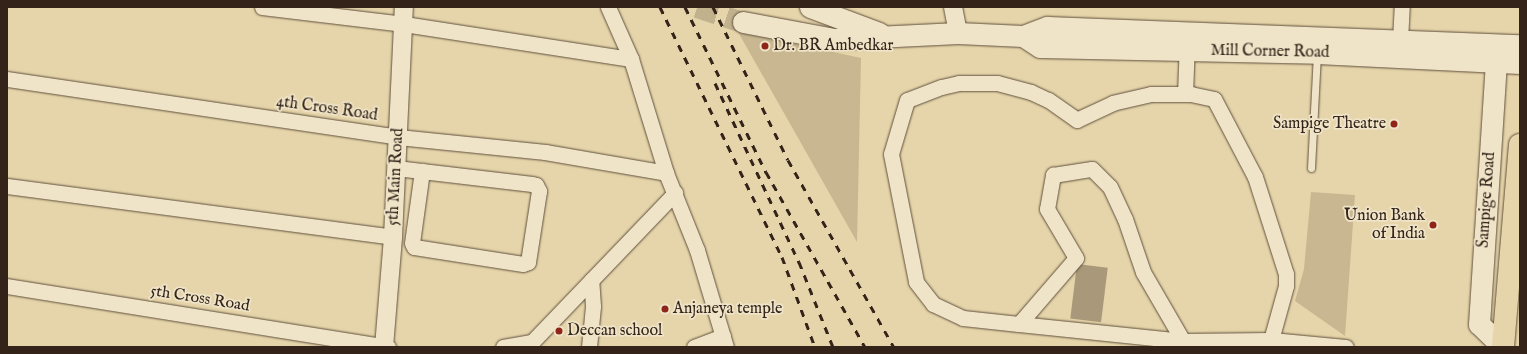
<!DOCTYPE html>
<style>
body{margin:0}
#map{position:relative;width:1527px;height:354px;overflow:hidden;background:#e6d5aa;font-family:"IM FELL English",serif}
div>[style]{position:absolute}
[style*='--x']{left:calc(var(--x)*1px);top:calc(var(--y)*1px);width:calc(var(--w)*1px);rotate:calc(var(--a)*1deg)}
.green>*{inset:0;background:#c8b791}
.water>*{inset:0;background:#a99879;transform-origin:0 0}
.secondary-tunnel>*{height:21px;margin-top:-10.5px;transform-origin:0;background:repeating-linear-gradient(90deg,#c2b18d 0 21px,transparent 0 31px)}
.roads{filter:drop-shadow(0 0 1px #60503d) drop-shadow(0 0 1px #60503d)}
.service>*{height:7px;margin:-3.5px;padding:0 3.5px;transform-origin:3.5px;border-radius:3.5px;background:#efe4c8}
.minor>*{height:15px;margin:-7.5px;padding:0 7.5px;transform-origin:7.5px;border-radius:7.5px;background:#efe4c8}
.tertiary>*{height:18px;margin:-9px;padding:0 9px;transform-origin:9px;border-radius:9px;background:#efe4c8}
.secondary>*{height:21px;margin:-10.5px;padding:0 10.5px;transform-origin:10.5px;border-radius:10.5px;background:#efe4c8}
.primary>*{height:22px;margin:-11px;padding:0 11px;transform-origin:11px;border-radius:11px;background:#e6d5aa}
.rail>*{height:3px;margin-top:-1.5px;transform-origin:0;background:repeating-linear-gradient(90deg,#332319 0 7px,transparent 0 14px)}
.dots>*{width:11px;height:11px;translate:-50% -50%;box-sizing:border-box;border:2px solid #efe4c8;border-radius:50%}
span{translate:-50% -50%;white-space:nowrap;text-align:center;line-height:1.15;-webkit-text-stroke:3.5px #efe4c8;paint-order:stroke}
.poi-label{font-size:16px;color:#332319}
.left{translate:0 -50%;text-align:left}
.right{translate:-100% -50%;text-align:right}
.street-label{font-size:16px;color:#332319}
.frame{position:absolute;inset:0;border:8px solid #332319;pointer-events:none}
</style>
<div id="map">
<div class="green">
<div style="clip-path:polygon(738px 32px,861px 58px,857px 242px)"></div>
<div style="clip-path:polygon(1311px 192px,1355px 195px,1345px 336px,1295px 301px,1304px 269px)"></div>
</div>
<div class="water">
<div style="left:1077px;top:264px;width:31px;height:55px;rotate:7deg"></div>
</div>
<div class="secondary-tunnel">
<div style="--x:697;--y:7;--w:48;--a:18.1"></div>
</div>
<div class="roads">
<div class="service">
<div style="--x:1311;--y:168;--w:114;--a:-87"></div>
</div>
<div class="minor">
<div style="--x:262;--y:7;--w:143;--a:6.8"></div>
<div style="--x:404;--y:24;--w:230;--a:8.8"></div>
<div style="--x:608;--y:7;--w:57;--a:66.1"></div>
<div style="--x:631;--y:59;--w:119;--a:72.9"></div>
<div style="--x:666;--y:173;--w:83;--a:68.1"></div>
<div style="--x:697;--y:250;--w:101;--a:73.4"></div>
<div style="--x:1400;--y:40;--w:33;--a:-87"></div>
<div style="--x:7;--y:79;--w:395;--a:8.4"></div>
<div style="--x:398;--y:137;--w:148;--a:5.8"></div>
<div style="--x:545;--y:152;--w:123;--a:9.8"></div>
<div style="--x:1185;--y:94;--w:53;--a:-87.8"></div>
<div style="--x:396;--y:168;--w:137;--a:6.7"></div>
<div style="--x:532;--y:184;--w:4;--a:14"></div>
<div style="--x:536;--y:185;--w:7;--a:63"></div>
<div style="--x:539;--y:191;--w:72;--a:98.8"></div>
<div style="--x:528;--y:262;--w:5;--a:158"></div>
<div style="--x:523;--y:264;--w:110;--a:-171.1"></div>
<div style="--x:414;--y:247;--w:4;--a:-117"></div>
<div style="--x:412;--y:243;--w:73;--a:-82.1"></div>
<div style="--x:7;--y:186;--w:389;--a:7.5"></div>
<div style="--x:7;--y:286;--w:386;--a:9.1"></div>
<div style="--x:1019;--y:324;--w:87;--a:-49.2"></div>
<div style="--x:1076;--y:258;--w:57;--a:-120.6"></div>
<div style="--x:1047;--y:209;--w:35;--a:-80"></div>
<div style="--x:1053;--y:175;--w:39;--a:-9"></div>
<div style="--x:1092;--y:169;--w:25;--a:45"></div>
<div style="--x:1110;--y:187;--w:35;--a:65"></div>
<div style="--x:1125;--y:219;--w:56;--a:71.2"></div>
<div style="--x:1143;--y:272;--w:80;--a:59.9"></div>
<div style="--x:1271;--y:340;--w:56;--a:-74.5"></div>
<div style="--x:1286;--y:286;--w:12;--a:-90"></div>
<div style="--x:1286;--y:274;--w:102;--a:-107.7"></div>
<div style="--x:1255;--y:177;--w:88;--a:-117.7"></div>
<div style="--x:1214;--y:99;--w:24;--a:-168"></div>
<div style="--x:1191;--y:94;--w:40;--a:180"></div>
<div style="--x:1151;--y:94;--w:39;--a:167"></div>
<div style="--x:1113;--y:103;--w:40;--a:155"></div>
<div style="--x:1077;--y:120;--w:35;--a:-145"></div>
<div style="--x:1048;--y:100;--w:19;--a:-155"></div>
<div style="--x:1031;--y:92;--w:35;--a:-165"></div>
<div style="--x:997;--y:83;--w:38;--a:180"></div>
<div style="--x:959;--y:83;--w:18;--a:167"></div>
<div style="--x:941;--y:87;--w:36;--a:159"></div>
<div style="--x:907;--y:100;--w:56;--a:106.5"></div>
<div style="--x:891;--y:154;--w:130;--a:78.9"></div>
<div style="--x:916;--y:282;--w:28;--a:52"></div>
<div style="--x:933;--y:304;--w:33;--a:25"></div>
<div style="--x:963;--y:318;--w:56;--a:6.1"></div>
<div style="--x:1019;--y:324;--w:165;--a:5.9"></div>
<div style="--x:1183;--y:341;--w:88;--a:-0.7"></div>
<div style="--x:1271;--y:340;--w:75;--a:5.3"></div>
<div style="--x:503;--y:347;--w:29;--a:-10"></div>
<div style="--x:532;--y:342;--w:207;--a:-46.2"></div>
<div style="--x:589;--y:347;--w:41;--a:-84.4"></div>
<div style="--x:593;--y:306;--w:26;--a:-94"></div>
<div style="--x:694;--y:347;--w:31;--a:-21"></div>
</div>
<div class="tertiary">
<div style="--x:953;--y:7;--w:26;--a:79"></div>
<div style="--x:384;--y:347;--w:110;--a:-85.3"></div>
<div style="--x:393;--y:237;--w:230;--a:-87.3"></div>
</div>
<div class="secondary">
<div style="--x:810;--y:7;--w:74;--a:20.6"></div>
<div style="--x:743;--y:22;--w:93;--a:10.6"></div>
<div style="--x:834;--y:39;--w:124;--a:-2.8"></div>
<div style="--x:958;--y:33;--w:65;--a:2.6"></div>
<div style="--x:1023;--y:36;--w:26;--a:-21"></div>
<div style="--x:1047;--y:27;--w:473;--a:2.2"></div>
<div style="--x:1023;--y:36;--w:20;--a:33"></div>
<div style="--x:1040;--y:47;--w:277;--a:1.2"></div>
<div style="--x:1317;--y:53;--w:203;--a:2.8"></div>
<div style="--x:1497;--y:46;--w:279;--a:93.7"></div>
<div style="--x:1479;--y:324;--w:33;--a:44"></div>
</div>
<div class="primary">
<div style="--x:1503;--y:347;--w:203;--a:-85.2"></div>
</div>
</div>
<div class="rail">
<div style="--x:660;--y:7;--w:278;--a:64"></div>
<div style="--x:782;--y:257;--w:96;--a:69.9"></div>
<div style="--x:685;--y:7;--w:184;--a:63.9"></div>
<div style="--x:766;--y:172;--w:201;--a:60.5"></div>
<div style="--x:713;--y:7;--w:170;--a:63.9"></div>
<div style="--x:788;--y:160;--w:215;--a:60.5"></div>
<div style="--x:715;--y:83;--w:198;--a:64.9"></div>
<div style="--x:799;--y:262;--w:92;--a:68.2"></div>
</div>
<div class="dots">
<div style="left:765px;top:46px;background:#8f2418"></div>
<div style="left:1394px;top:124px;background:#8f2418"></div>
<div style="left:1433px;top:225px;background:#8f2418"></div>
<div style="left:665px;top:309px;background:#8f2418"></div>
<div style="left:559px;top:331px;background:#8f2418"></div>
</div>
<div class="poi-label">
<span class="left" style="left:773px;top:46px">Dr. BR Ambedkar</span>
<span class="right" style="left:1386px;top:124px">Sampige Theatre</span>
<span class="right" style="left:1425px;top:225px">Union Bank<br>of India</span>
<span class="left" style="left:673px;top:309px">Anjaneya temple</span>
<span class="left" style="left:567px;top:331px">Deccan school</span>
</div>
<div class="street-label">
<span style="left:1270px;top:52px;rotate:1deg">Mill Corner Road</span>
<span style="left:327px;top:109px;rotate:8deg">4th Cross Road</span>
<span style="left:396px;top:177px;rotate:-87deg">5th Main Road</span>
<span style="left:1487px;top:200px;rotate:-86deg">Sampige Road</span>
<span style="left:200px;top:299px;rotate:9deg">5th Cross Road</span>
</div>
<div class="frame"></div>
</div>
